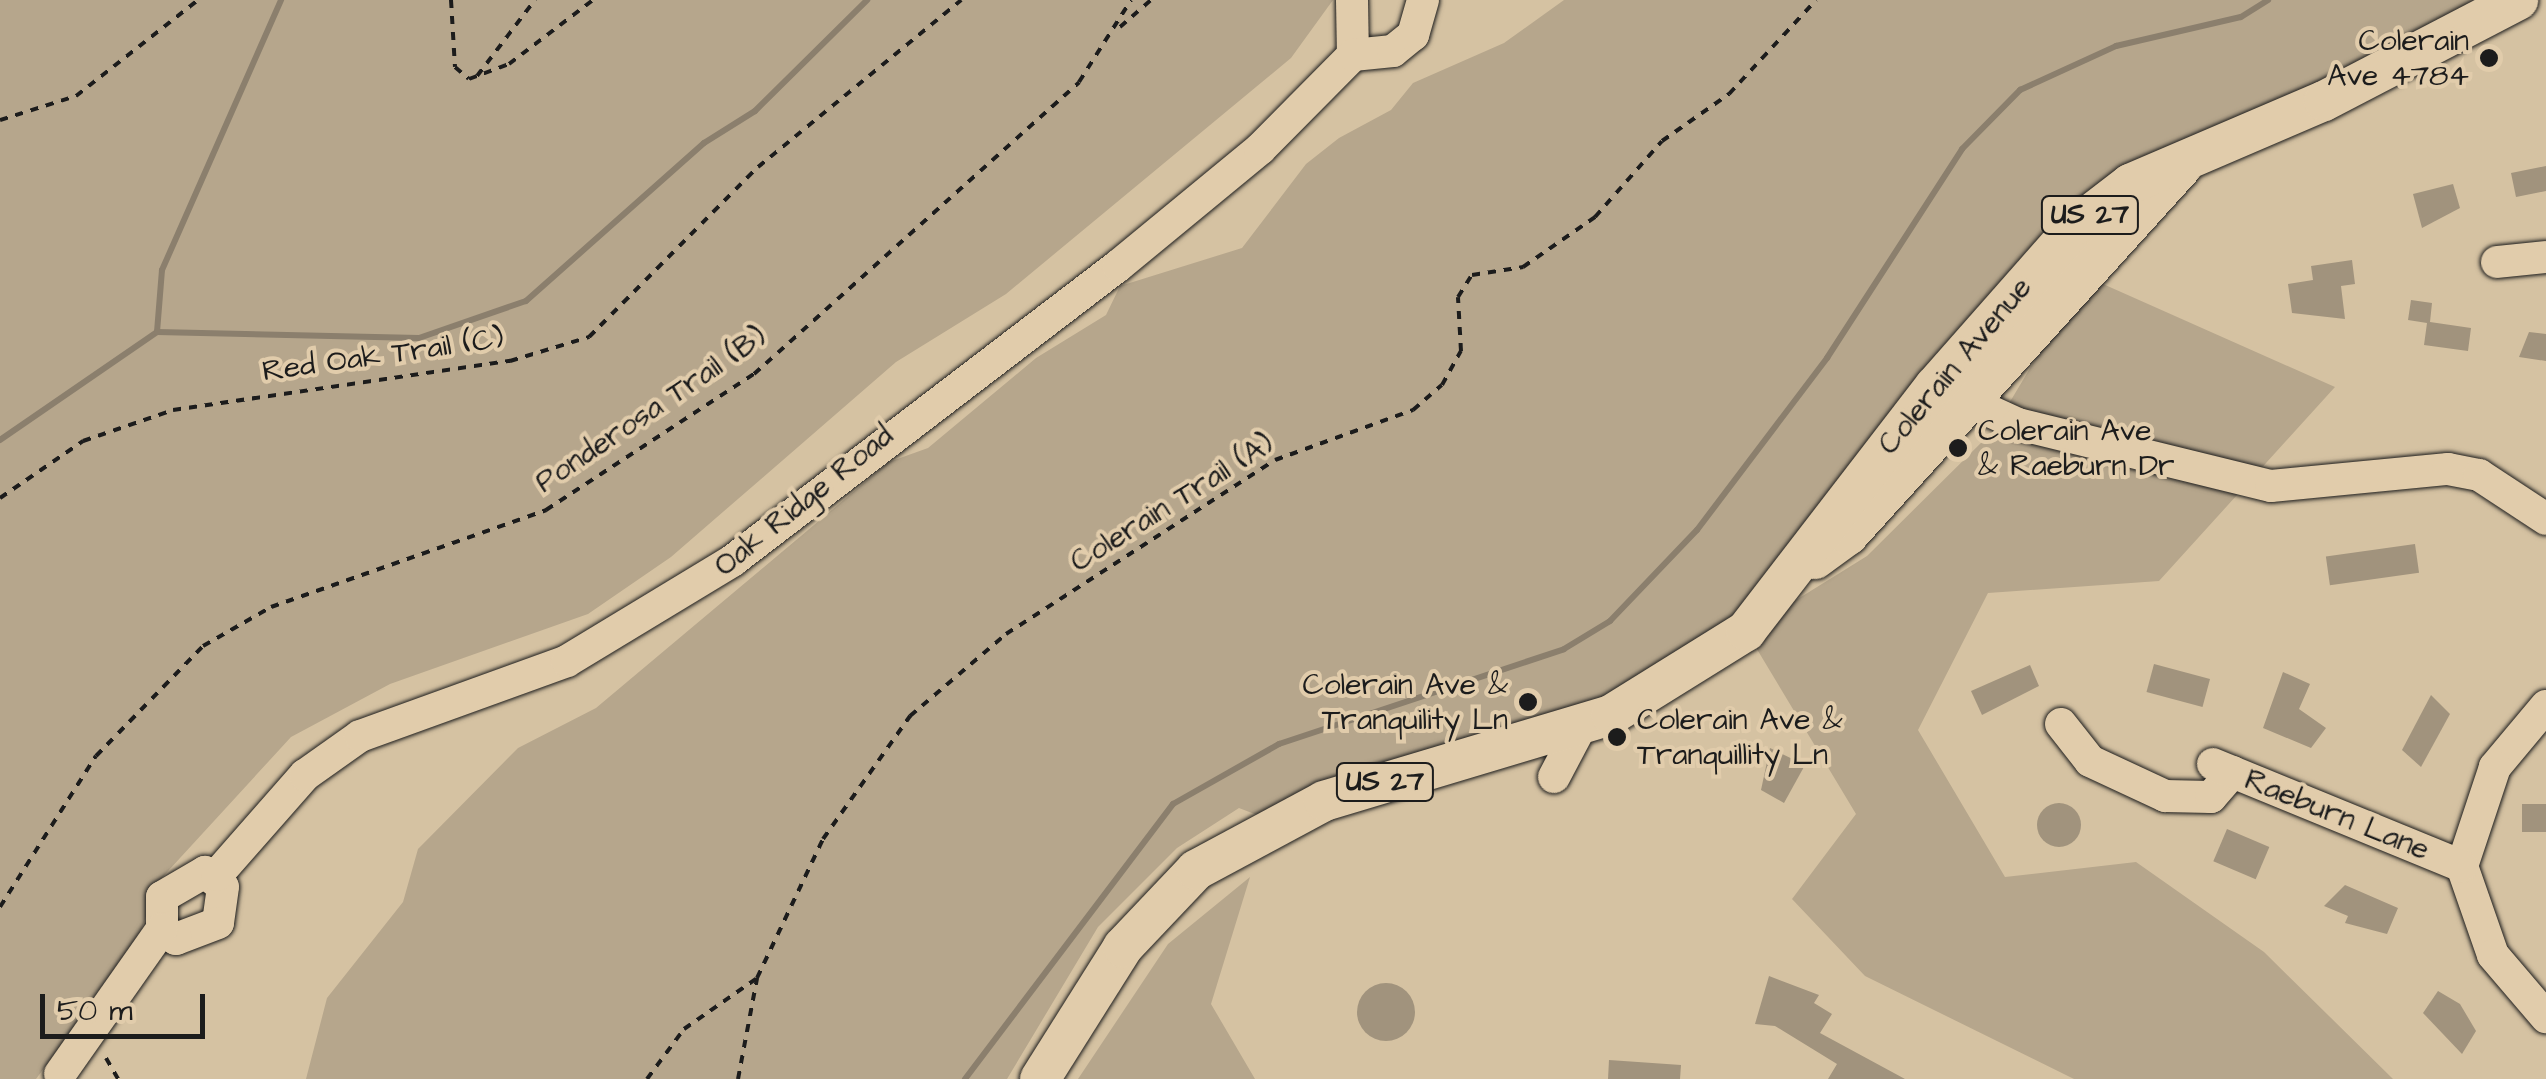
<!DOCTYPE html>
<style>
body{margin:0}
#map{position:relative;width:2546px;height:1079px;overflow:hidden;background:#d5c2a2;font-family:"Architects Daughter",sans-serif}
div>[style]{position:absolute}
[style*='--x']{left:calc(var(--x)*1px);top:calc(var(--y)*1px);width:calc(var(--w)*1px);rotate:calc(var(--a)*1deg)}
.green>*{inset:0;background:#b6a68c}
.stream>*{height:6px;margin:-3px;padding:0 3px;transform-origin:3px;border-radius:3px;background:#8b7f6d}
.building>*{inset:0;background:#a1937d;transform-origin:0 0}
.round{border-radius:50%}
.path>*{height:4px;margin-top:-2px;transform-origin:0;background:repeating-linear-gradient(90deg,#1c1c1c 0 8px,transparent 0 16px)}
.roads{filter:drop-shadow(0 0 2px #1c1c1c) drop-shadow(0 0 2px #1c1c1c)}
.minor>*{height:32px;margin:-16px;padding:0 16px;transform-origin:16px;border-radius:16px;background:#e1ccab}
.major>*{height:40px;margin:-20px;padding:0 20px;transform-origin:20px;border-radius:20px;background:#e1ccab}
.dots>*{width:28px;height:28px;translate:-50% -50%;box-sizing:border-box;border:5px solid #e1ccab;border-radius:50%}
span{translate:-50% -50%;white-space:nowrap;text-align:center;line-height:1.15;-webkit-text-stroke:8px #e1ccab;paint-order:stroke}
.shield-label span{padding:2px 8px;background:#e1ccab;border:2px solid;border-radius:8px;-webkit-text-stroke-width:0}
.shield-label{font-size:28px;color:#1c1c1c;font-weight:700}
.poi-label{font-size:30px;color:#1c1c1c}
.right{translate:-100% -50%;text-align:right}
.left{translate:0 -50%;text-align:left}
.street-label{font-size:30px;color:#1c1c1c}
.scale{position:absolute;left:40px;top:994px;width:165px;height:45px;box-sizing:border-box;border:5px solid #1c1c1c;border-top:0;padding-left:12px;font-size:30px;line-height:35px;white-space:nowrap;color:#1c1c1c;-webkit-text-stroke:8px #e1ccab;paint-order:stroke}
</style>
<div id="map">
<div class="green">
<div style="clip-path:polygon(0 0,1333px 0,1291px 58px,1006px 294px,896px 362px,671px 557px,588px 614px,390px 684px,291px 737px,158px 882px,137px 942px,36px 1079px,0 1079px)"></div>
<div style="clip-path:polygon(1564px 0,2518px 0,2192px 156px,1751px 628px,1867px 556px,1992px 432px,2085px 276px,2335px 387px,2159px 581px,1988px 593px,1918px 730px,2005px 877px,2136px 862px,2264px 952px,2393px 1079px,2074px 1079px,1865px 976px,1792px 899px,1856px 814px,1746px 631px,1700px 665px,1278px 823px,1239px 808px,1177px 848px,1098px 927px,1007px 1079px,306px 1079px,327px 998px,403px 902px,418px 849px,518px 748px,596px 708px,889px 462px,928px 448px,1036px 358px,1106px 315px,1120px 286px,1242px 248px,1306px 164px,1339px 138px,1391px 110px,1413px 83px,1504px 43px)"></div>
<div style="clip-path:polygon(1250px 877px,1211px 1004px,1255px 1079px,1078px 1079px,1168px 944px)"></div>
</div>
<div class="stream">
<div style="--x:157;--y:332;--w:62;--a:-85.4"></div>
<div style="--x:162;--y:270;--w:295;--a:-66.2"></div>
<div style="--x:0;--y:440;--w:191;--a:-34.5"></div>
<div style="--x:157;--y:332;--w:262;--a:1.3"></div>
<div style="--x:419;--y:338;--w:113;--a:-19.1"></div>
<div style="--x:526;--y:301;--w:238;--a:-41.6"></div>
<div style="--x:704;--y:143;--w:60;--a:-32.1"></div>
<div style="--x:755;--y:111;--w:158;--a:-44.7"></div>
<div style="--x:965;--y:1079;--w:345;--a:-52.9"></div>
<div style="--x:1173;--y:804;--w:122;--a:-29.5"></div>
<div style="--x:1279;--y:744;--w:300;--a:-18.4"></div>
<div style="--x:1564;--y:649;--w:54;--a:-31.3"></div>
<div style="--x:1610;--y:621;--w:126;--a:-46.3"></div>
<div style="--x:1697;--y:530;--w:216;--a:-52.9"></div>
<div style="--x:1827;--y:358;--w:249;--a:-57.1"></div>
<div style="--x:1962;--y:149;--w:83;--a:-45.5"></div>
<div style="--x:2020;--y:90;--w:106;--a:-24.6"></div>
<div style="--x:2116;--y:46;--w:128;--a:-13.1"></div>
<div style="--x:2241;--y:17;--w:32;--a:-32"></div>
</div>
<div class="building">
<div style="clip-path:polygon(2546px 166px,2546px 191px,2516px 197px,2511px 173px)"></div>
<div style="clip-path:polygon(2453px 184px,2460px 208px,2422px 228px,2413px 194px)"></div>
<div style="clip-path:polygon(2352px 260px,2355px 284px,2341px 286px,2345px 319px,2292px 313px,2288px 284px,2313px 280px,2311px 266px)"></div>
<div style="clip-path:polygon(2411px 300px,2432px 303px,2430px 322px,2471px 328px,2468px 351px,2424px 345px,2427px 323px,2408px 320px)"></div>
<div style="clip-path:polygon(2529px 332px,2546px 334px,2546px 361px,2519px 357px)"></div>
<div style="left:2415px;top:544px;width:29px;height:90px;rotate:82deg"></div>
<div style="left:2154px;top:664px;width:58px;height:29px;rotate:15deg"></div>
<div style="clip-path:polygon(2030px 665px,2039px 686px,1982px 715px,1971px 691px)"></div>
<div style="clip-path:polygon(2283px 672px,2310px 684px,2299px 709px,2326px 728px,2311px 748px,2263px 728px)"></div>
<div style="clip-path:polygon(2431px 695px,2450px 714px,2421px 767px,2402px 750px)"></div>
<div style="clip-path:polygon(1770px 748px,1805px 765px,1784px 803px,1761px 790px)"></div>
<div class="round" style="left:2037px;top:803px;width:44px;height:44px"></div>
<div style="left:2546px;top:804px;width:28px;height:24px;rotate:90deg"></div>
<div style="left:2227px;top:829px;width:46px;height:35px;rotate:23deg"></div>
<div style="clip-path:polygon(2345px 885px,2398px 908px,2387px 934px,2345px 923px,2348px 916px,2324px 906px)"></div>
<div style="clip-path:polygon(1769px 976px,1819px 995px,1814px 1003px,1832px 1014px,1820px 1033px,1905px 1079px,1828px 1079px,1837px 1064px,1775px 1026px,1755px 1024px)"></div>
<div class="round" style="left:1357px;top:983px;width:58px;height:58px"></div>
<div style="clip-path:polygon(2438px 991px,2460px 1004px,2476px 1031px,2462px 1054px,2423px 1013px)"></div>
<div style="clip-path:polygon(1609px 1060px,1681px 1065px,1680px 1079px,1608px 1079px)"></div>
</div>
<div class="path">
<div style="--x:451;--y:0;--w:67;--a:86.6"></div>
<div style="--x:455;--y:67;--w:18;--a:41"></div>
<div style="--x:469;--y:79;--w:43;--a:-20.6"></div>
<div style="--x:509;--y:64;--w:106;--a:-37.3"></div>
<div style="--x:1120;--y:27;--w:41;--a:-41.1"></div>
<div style="--x:477;--y:76;--w:96;--a:-52.7"></div>
<div style="--x:0;--y:120;--w:80;--a:-17.5"></div>
<div style="--x:76;--y:96;--w:155;--a:-38.2"></div>
<div style="--x:0;--y:498;--w:101;--a:-34.5"></div>
<div style="--x:83;--y:441;--w:95;--a:-19"></div>
<div style="--x:173;--y:410;--w:341;--a:-8.3"></div>
<div style="--x:510;--y:361;--w:83;--a:-16.9"></div>
<div style="--x:589;--y:337;--w:240;--a:-45.2"></div>
<div style="--x:758;--y:167;--w:263;--a:-39.4"></div>
<div style="--x:0;--y:907;--w:179;--a:-57.6"></div>
<div style="--x:96;--y:756;--w:153;--a:-45.8"></div>
<div style="--x:203;--y:646;--w:78;--a:-29.8"></div>
<div style="--x:271;--y:607;--w:292;--a:-19.4"></div>
<div style="--x:546;--y:510;--w:249;--a:-33.2"></div>
<div style="--x:754;--y:374;--w:437;--a:-41.9"></div>
<div style="--x:1079;--y:82;--w:97;--a:-57.6"></div>
<div style="--x:106;--y:1058;--w:24;--a:60"></div>
<div style="--x:647;--y:1079;--w:62;--a:-53.5"></div>
<div style="--x:684;--y:1029;--w:89;--a:-34.9"></div>
<div style="--x:738;--y:1079;--w:103;--a:-79.3"></div>
<div style="--x:757;--y:978;--w:154;--a:-64.6"></div>
<div style="--x:823;--y:839;--w:151;--a:-54.7"></div>
<div style="--x:910;--y:716;--w:126;--a:-40.5"></div>
<div style="--x:1006;--y:634;--w:320;--a:-32.9"></div>
<div style="--x:1275;--y:460;--w:147;--a:-19.9"></div>
<div style="--x:1413;--y:410;--w:38;--a:-41"></div>
<div style="--x:1442;--y:385;--w:39;--a:-61"></div>
<div style="--x:1461;--y:351;--w:54;--a:-93.2"></div>
<div style="--x:1458;--y:297;--w:26;--a:-58"></div>
<div style="--x:1472;--y:275;--w:52;--a:-8.9"></div>
<div style="--x:1523;--y:267;--w:88;--a:-34.8"></div>
<div style="--x:1595;--y:217;--w:101;--a:-48.6"></div>
<div style="--x:1662;--y:141;--w:82;--a:-35"></div>
<div style="--x:1729;--y:94;--w:128;--a:-47.2"></div>
</div>
<div class="roads">
<div class="minor">
<div style="--x:1352;--y:0;--w:55;--a:89"></div>
<div style="--x:2497;--y:262;--w:49;--a:-5.8"></div>
<div style="--x:1950;--y:393;--w:75;--a:24.5"></div>
<div style="--x:2018;--y:424;--w:260;--a:13.8"></div>
<div style="--x:2271;--y:486;--w:178;--a:-5.5"></div>
<div style="--x:2448;--y:469;--w:32;--a:11"></div>
<div style="--x:2479;--y:475;--w:80;--a:33.3"></div>
<div style="--x:2546;--y:706;--w:80;--a:129.9"></div>
<div style="--x:2495;--y:767;--w:104;--a:108.4"></div>
<div style="--x:2462;--y:866;--w:94;--a:70.8"></div>
<div style="--x:2493;--y:955;--w:82;--a:49.5"></div>
<div style="--x:2061;--y:724;--w:47;--a:51.9"></div>
<div style="--x:2090;--y:761;--w:83;--a:25"></div>
<div style="--x:2165;--y:796;--w:46;--a:1.2"></div>
<div style="--x:2211;--y:797;--w:33;--a:-49"></div>
<div style="--x:2213;--y:764;--w:269;--a:22.3"></div>
<div style="--x:1554;--y:777;--w:58;--a:-62.1"></div>
<div style="--x:205;--y:872;--w:23;--a:40"></div>
<div style="--x:223;--y:887;--w:36;--a:98"></div>
<div style="--x:218;--y:923;--w:45;--a:159.1"></div>
<div style="--x:176;--y:939;--w:17;--a:-144"></div>
<div style="--x:162;--y:929;--w:32;--a:-90"></div>
<div style="--x:162;--y:897;--w:50;--a:-30.2"></div>
<div style="--x:217;--y:875;--w:133;--a:-48.7"></div>
<div style="--x:305;--y:775;--w:67;--a:-35.3"></div>
<div style="--x:360;--y:736;--w:220;--a:-19.9"></div>
<div style="--x:567;--y:661;--w:193;--a:-31.2"></div>
<div style="--x:732;--y:561;--w:486;--a:-37.4"></div>
<div style="--x:1118;--y:266;--w:184;--a:-39.5"></div>
<div style="--x:1260;--y:149;--w:132;--a:-45.3"></div>
<div style="--x:1353;--y:55;--w:40;--a:-5.7"></div>
<div style="--x:1393;--y:51;--w:26;--a:-39"></div>
<div style="--x:1413;--y:35;--w:36;--a:-74"></div>
<div style="--x:60;--y:1074;--w:177;--a:-54.9"></div>
</div>
<div class="major">
<div style="--x:1815;--y:559;--w:41;--a:-36"></div>
<div style="--x:1848;--y:535;--w:497;--a:-47.8"></div>
<div style="--x:1040;--y:1079;--w:156;--a:-57.8"></div>
<div style="--x:1123;--y:947;--w:106;--a:-46.5"></div>
<div style="--x:1196;--y:870;--w:145;--a:-28.3"></div>
<div style="--x:1324;--y:801;--w:300;--a:-16.7"></div>
<div style="--x:1611;--y:715;--w:159;--a:-31.9"></div>
<div style="--x:1746;--y:631;--w:309;--a:-52.4"></div>
<div style="--x:1935;--y:386;--w:216;--a:-48.6"></div>
<div style="--x:2078;--y:224;--w:66;--a:-37.6"></div>
<div style="--x:2130;--y:184;--w:211;--a:-23.2"></div>
<div style="--x:2324;--y:101;--w:219;--a:-27.5"></div>
</div>
</div>
<div class="dots">
<div style="left:2489px;top:58px;background:#1c1c1c"></div>
<div style="left:1958px;top:448px;background:#1c1c1c"></div>
<div style="left:1528px;top:702px;background:#1c1c1c"></div>
<div style="left:1617px;top:737px;background:#1c1c1c"></div>
</div>
<div class="shield-label">
<span style="left:2090px;top:215px">US 27</span>
<span style="left:1385px;top:782px">US 27</span>
</div>
<div class="poi-label">
<span class="right" style="left:2469px;top:58px">Colerain<br>Ave 4784</span>
<span class="left" style="left:1978px;top:448px">Colerain Ave<br>&amp; Raeburn Dr</span>
<span class="right" style="left:1508px;top:702px">Colerain Ave &amp;<br>Tranquility Ln</span>
<span class="left" style="left:1637px;top:737px">Colerain Ave &amp;<br>Tranquillity Ln</span>
</div>
<div class="street-label">
<span style="left:383px;top:355px;rotate:-8deg">Red Oak Trail (C)</span>
<span style="left:1955px;top:366px;rotate:-50deg">Colerain Avenue</span>
<span style="left:651px;top:410px;rotate:-34deg">Ponderosa Trail (B)</span>
<span style="left:804px;top:501px;rotate:-39deg">Oak Ridge Road</span>
<span style="left:1172px;top:503px;rotate:-32deg">Colerain Trail (A)</span>
<span style="left:2337px;top:815px;rotate:22deg">Raeburn Lane</span>
</div>
<div class="scale">50 m</div>
</div>
